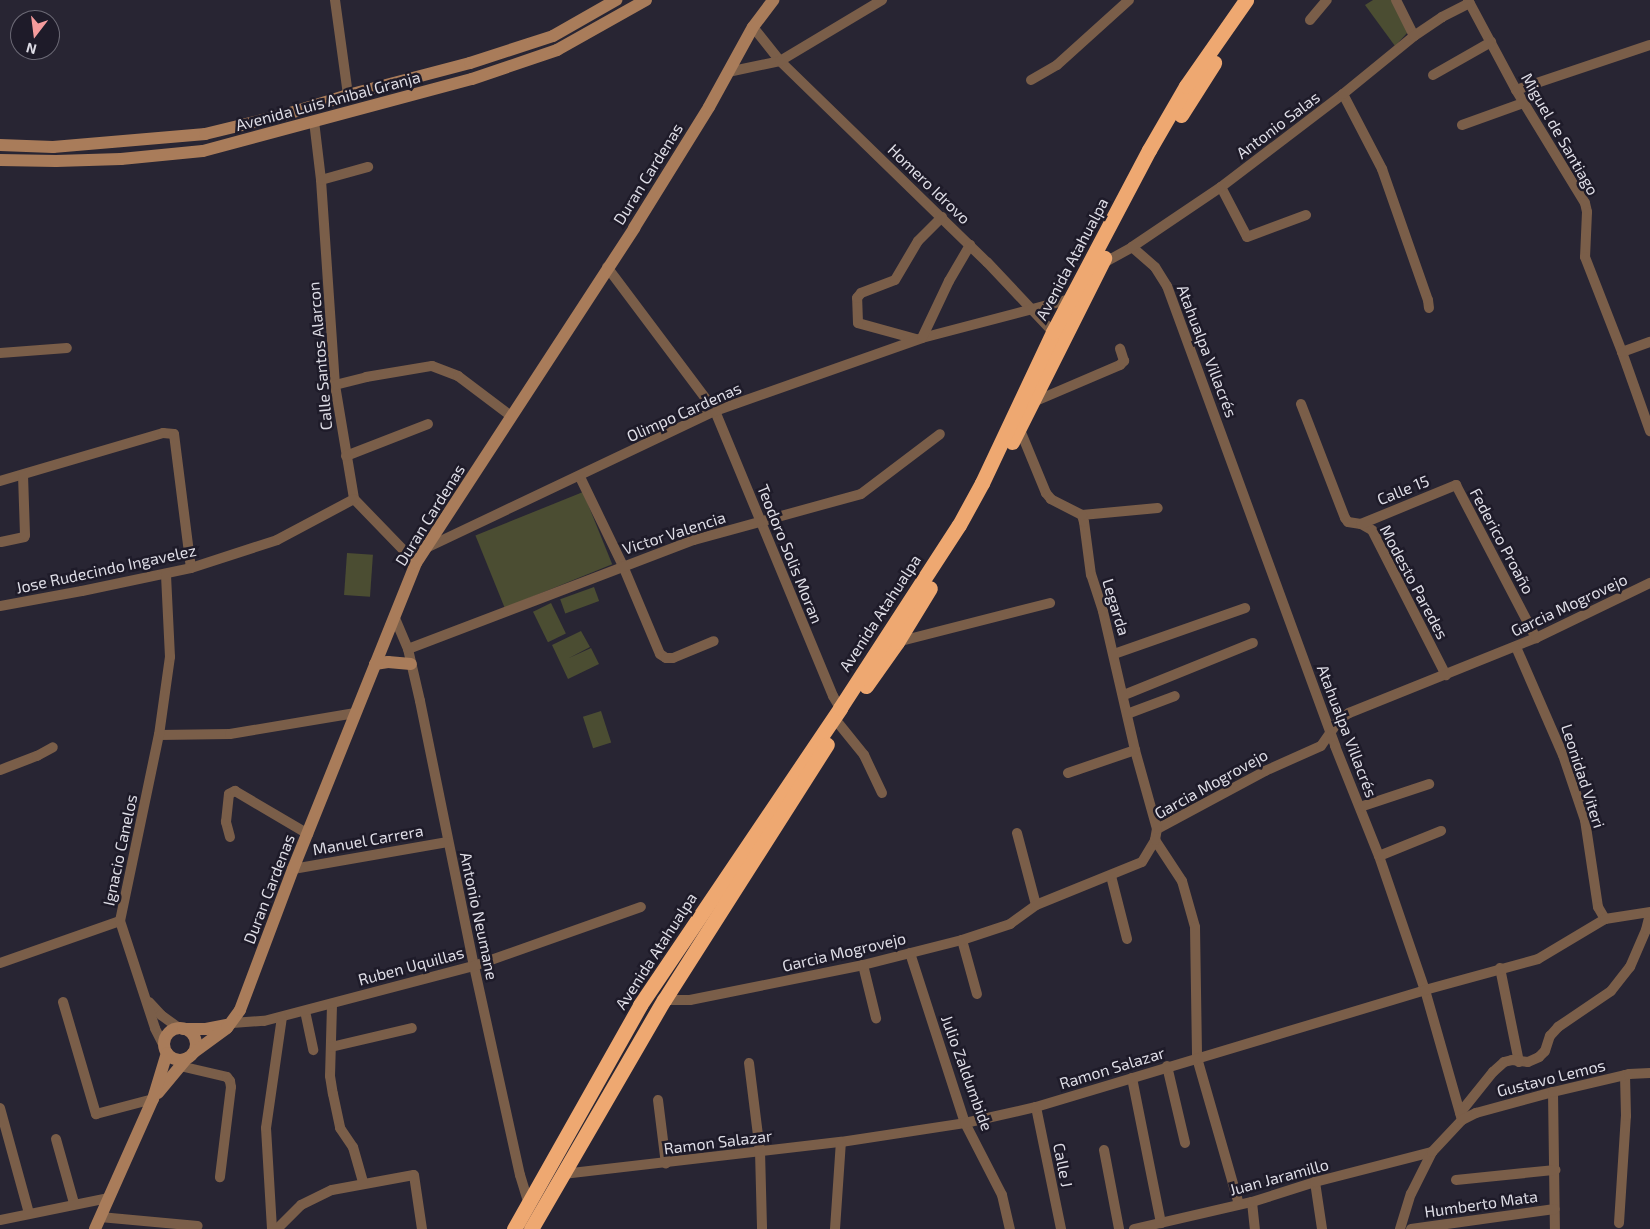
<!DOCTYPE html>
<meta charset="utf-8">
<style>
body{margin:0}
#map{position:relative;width:1650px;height:1229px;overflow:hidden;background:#282533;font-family:"Exo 2",sans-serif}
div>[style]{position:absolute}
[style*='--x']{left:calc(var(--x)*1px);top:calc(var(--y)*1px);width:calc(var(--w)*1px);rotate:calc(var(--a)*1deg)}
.green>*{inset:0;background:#4b4d32;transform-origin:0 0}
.street>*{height:10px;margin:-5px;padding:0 5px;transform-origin:5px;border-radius:5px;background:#7a5e49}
.secondary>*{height:12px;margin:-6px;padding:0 6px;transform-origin:6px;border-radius:6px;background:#a97c5a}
.secondary>.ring{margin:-6px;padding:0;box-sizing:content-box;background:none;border:12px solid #a97c5a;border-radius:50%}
.highway>*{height:15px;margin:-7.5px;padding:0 7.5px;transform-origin:7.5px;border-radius:7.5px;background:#eea871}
span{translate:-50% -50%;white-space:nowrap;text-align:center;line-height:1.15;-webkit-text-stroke:5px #1e1b29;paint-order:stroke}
.street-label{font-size:16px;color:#dedde6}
.north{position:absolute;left:10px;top:10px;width:50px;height:50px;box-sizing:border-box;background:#1e1b29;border:1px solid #6b6975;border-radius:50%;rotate:195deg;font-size:14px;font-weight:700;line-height:20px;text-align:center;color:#dedde6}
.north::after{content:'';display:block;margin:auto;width:18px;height:22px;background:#f59b9c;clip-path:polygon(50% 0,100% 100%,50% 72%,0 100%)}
</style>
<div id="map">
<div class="green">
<div style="clip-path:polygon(1373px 0,1393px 0,1408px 32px,1395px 46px,1365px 5px)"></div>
<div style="left:583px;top:492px;width:78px;height:116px;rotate:68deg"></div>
<div style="left:347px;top:553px;width:26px;height:42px;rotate:4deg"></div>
<div style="left:594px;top:587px;width:15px;height:36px;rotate:70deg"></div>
<div style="left:551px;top:603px;width:34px;height:20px;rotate:64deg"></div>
<div style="clip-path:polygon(581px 631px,590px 647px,569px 658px,591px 648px,599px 664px,568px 679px,552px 645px)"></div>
<div style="left:601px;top:711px;width:33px;height:19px;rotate:72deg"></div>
</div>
<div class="street">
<div style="--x:335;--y:0;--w:96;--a:82.2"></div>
<div style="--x:1396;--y:0;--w:40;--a:63.4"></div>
<div style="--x:1468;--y:0;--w:102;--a:61.9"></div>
<div style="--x:1516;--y:90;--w:132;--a:58.6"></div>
<div style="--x:1585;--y:203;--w:9;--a:77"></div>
<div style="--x:1587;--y:212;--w:45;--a:92.5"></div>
<div style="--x:1585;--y:257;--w:102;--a:68.7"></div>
<div style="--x:1622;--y:352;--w:84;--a:70.5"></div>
<div style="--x:1310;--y:20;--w:26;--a:-50"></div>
<div style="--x:753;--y:27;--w:43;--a:51.5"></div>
<div style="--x:780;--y:61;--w:289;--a:44.2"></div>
<div style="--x:987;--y:262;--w:96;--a:46.7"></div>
<div style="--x:728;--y:72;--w:53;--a:-11.9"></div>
<div style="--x:780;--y:61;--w:119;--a:-30.9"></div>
<div style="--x:1433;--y:75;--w:67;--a:-29.6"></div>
<div style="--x:1031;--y:80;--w:30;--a:-30"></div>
<div style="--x:1057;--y:65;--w:97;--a:-42.1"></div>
<div style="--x:1516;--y:90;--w:141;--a:-18.6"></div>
<div style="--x:1343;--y:94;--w:85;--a:62.5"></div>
<div style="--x:1382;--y:169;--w:139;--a:70.7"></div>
<div style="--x:1428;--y:300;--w:8;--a:83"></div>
<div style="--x:314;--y:121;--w:59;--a:83.2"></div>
<div style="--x:321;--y:180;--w:205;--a:86.1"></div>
<div style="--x:335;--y:385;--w:116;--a:80.5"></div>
<div style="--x:354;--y:499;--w:89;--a:45.9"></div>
<div style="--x:1462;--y:125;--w:65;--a:-19.8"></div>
<div style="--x:321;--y:180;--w:49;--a:-15.5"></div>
<div style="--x:1221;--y:187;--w:56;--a:62.5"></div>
<div style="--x:1247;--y:237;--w:63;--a:-20.4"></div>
<div style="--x:1132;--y:247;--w:30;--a:41"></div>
<div style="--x:1155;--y:267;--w:22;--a:58"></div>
<div style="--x:1167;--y:286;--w:490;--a:69.9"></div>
<div style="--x:1335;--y:746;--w:118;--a:68.2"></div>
<div style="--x:1379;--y:856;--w:142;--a:71.1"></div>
<div style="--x:1425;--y:990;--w:135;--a:74.1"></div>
<div style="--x:1100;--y:265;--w:37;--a:-29"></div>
<div style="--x:1132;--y:247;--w:107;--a:-34"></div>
<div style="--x:1221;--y:187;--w:153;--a:-37.3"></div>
<div style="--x:1343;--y:94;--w:92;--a:-39.2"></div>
<div style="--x:1414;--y:36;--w:34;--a:-34"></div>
<div style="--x:1442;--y:17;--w:31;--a:-27"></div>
<div style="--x:607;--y:267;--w:180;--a:53.1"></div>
<div style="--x:715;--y:411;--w:308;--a:67.5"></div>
<div style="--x:833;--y:696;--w:14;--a:60"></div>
<div style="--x:922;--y:338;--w:154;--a:-14.7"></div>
<div style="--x:916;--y:339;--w:60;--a:-164.6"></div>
<div style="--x:858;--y:323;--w:25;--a:-92"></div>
<div style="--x:857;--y:298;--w:6;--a:-51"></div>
<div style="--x:861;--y:293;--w:36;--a:-21"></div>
<div style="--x:895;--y:280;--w:45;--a:-59.5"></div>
<div style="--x:918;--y:241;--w:34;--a:-45"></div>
<div style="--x:1622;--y:352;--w:30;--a:-20"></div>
<div style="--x:0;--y:353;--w:67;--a:-4.3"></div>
<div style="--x:335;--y:385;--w:32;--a:-14"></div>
<div style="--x:366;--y:377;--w:67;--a:-9.5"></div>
<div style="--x:432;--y:366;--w:28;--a:21"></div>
<div style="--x:458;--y:376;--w:66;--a:37"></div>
<div style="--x:1031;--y:403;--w:97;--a:-23.1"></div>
<div style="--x:1120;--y:365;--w:6;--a:-45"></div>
<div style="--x:1124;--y:361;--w:13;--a:-108"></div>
<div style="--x:1301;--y:404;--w:122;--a:68.9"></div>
<div style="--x:1345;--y:518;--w:5;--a:53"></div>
<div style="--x:1348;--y:522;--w:13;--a:9"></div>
<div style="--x:1361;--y:524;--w:13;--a:29"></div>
<div style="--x:1372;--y:530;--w:163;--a:63"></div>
<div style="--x:346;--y:456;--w:88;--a:-21.3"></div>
<div style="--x:580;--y:477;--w:99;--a:64.2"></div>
<div style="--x:623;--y:566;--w:95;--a:67.2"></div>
<div style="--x:660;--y:654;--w:7;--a:34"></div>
<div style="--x:666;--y:658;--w:7;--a:0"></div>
<div style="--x:673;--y:658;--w:44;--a:-22.5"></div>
<div style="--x:0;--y:481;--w:170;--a:-16.4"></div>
<div style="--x:163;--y:433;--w:11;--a:5"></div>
<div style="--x:174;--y:434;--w:135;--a:82.8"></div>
<div style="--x:1082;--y:515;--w:76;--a:-5.3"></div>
<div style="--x:1361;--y:524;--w:103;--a:-22.3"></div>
<div style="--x:1456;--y:485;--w:173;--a:62.4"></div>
<div style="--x:1;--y:542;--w:24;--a:-12"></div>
<div style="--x:24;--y:537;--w:2;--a:-63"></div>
<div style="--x:25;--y:535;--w:60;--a:-91.9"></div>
<div style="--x:426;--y:548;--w:320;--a:-25.4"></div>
<div style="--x:715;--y:411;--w:219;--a:-19.4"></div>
<div style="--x:922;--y:338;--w:63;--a:-64.7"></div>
<div style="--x:949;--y:281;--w:42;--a:-59.7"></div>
<div style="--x:0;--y:606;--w:83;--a:-10.4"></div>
<div style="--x:82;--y:591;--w:111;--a:-11.9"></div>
<div style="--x:191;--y:568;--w:90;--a:-18"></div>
<div style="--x:277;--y:540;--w:87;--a:-28"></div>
<div style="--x:394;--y:616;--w:36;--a:67"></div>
<div style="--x:408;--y:649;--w:53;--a:77"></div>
<div style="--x:420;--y:701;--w:270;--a:78.5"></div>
<div style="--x:474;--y:966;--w:214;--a:77.6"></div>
<div style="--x:520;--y:1175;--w:30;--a:73"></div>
<div style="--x:897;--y:642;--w:158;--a:-14.3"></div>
<div style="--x:1516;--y:647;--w:118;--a:66.5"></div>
<div style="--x:1563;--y:755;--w:69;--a:71.3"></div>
<div style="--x:1585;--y:820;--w:88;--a:81.5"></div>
<div style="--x:1598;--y:907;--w:14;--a:60"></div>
<div style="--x:408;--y:649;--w:306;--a:-20.9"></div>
<div style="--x:694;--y:540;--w:173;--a:-15.4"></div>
<div style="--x:861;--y:494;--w:99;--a:-37.2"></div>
<div style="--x:1114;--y:654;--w:139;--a:-19.3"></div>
<div style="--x:1124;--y:695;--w:139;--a:-22"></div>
<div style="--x:1127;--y:714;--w:51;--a:-20.6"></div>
<div style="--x:839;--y:724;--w:40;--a:51"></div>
<div style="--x:864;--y:755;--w:42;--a:64.7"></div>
<div style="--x:159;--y:735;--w:71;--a:-0.8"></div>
<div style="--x:230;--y:734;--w:127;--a:-9.5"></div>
<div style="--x:0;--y:770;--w:40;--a:-21"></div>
<div style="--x:37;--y:756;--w:18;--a:-29"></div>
<div style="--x:1068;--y:773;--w:71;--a:-18.9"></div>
<div style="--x:1360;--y:807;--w:73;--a:-18.4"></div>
<div style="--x:1157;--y:829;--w:123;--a:-28.2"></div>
<div style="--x:1265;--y:771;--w:61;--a:-24.1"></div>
<div style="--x:1321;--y:746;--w:33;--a:-55"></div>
<div style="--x:1340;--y:719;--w:11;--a:-34"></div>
<div style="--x:1349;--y:713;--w:201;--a:-21.9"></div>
<div style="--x:1536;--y:638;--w:127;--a:-25.8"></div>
<div style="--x:1017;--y:833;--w:74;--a:75.2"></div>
<div style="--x:230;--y:837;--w:16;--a:-105"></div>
<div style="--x:226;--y:822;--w:28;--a:-84"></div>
<div style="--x:229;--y:794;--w:7;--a:-27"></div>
<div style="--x:235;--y:791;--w:85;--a:30.5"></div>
<div style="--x:1155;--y:840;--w:49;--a:56.6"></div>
<div style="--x:1182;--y:881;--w:48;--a:74.2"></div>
<div style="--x:1195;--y:927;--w:131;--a:89.1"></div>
<div style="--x:1197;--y:1058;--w:152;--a:74"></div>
<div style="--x:1379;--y:856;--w:67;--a:-22"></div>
<div style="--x:293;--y:869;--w:157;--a:-9.9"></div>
<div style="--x:1111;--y:876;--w:65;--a:75.7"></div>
<div style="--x:962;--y:940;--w:56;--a:74.5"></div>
<div style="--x:910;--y:953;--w:179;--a:72.1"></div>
<div style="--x:965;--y:1123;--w:81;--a:62.8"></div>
<div style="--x:1002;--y:1195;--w:35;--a:77"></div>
<div style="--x:0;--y:963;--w:127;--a:-19.3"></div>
<div style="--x:863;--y:965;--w:55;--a:76.2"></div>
<div style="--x:1500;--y:968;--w:96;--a:78.6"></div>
<div style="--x:664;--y:1000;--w:26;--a:0"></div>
<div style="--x:690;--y:1000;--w:177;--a:-11.4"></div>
<div style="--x:863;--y:965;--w:102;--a:-14.2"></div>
<div style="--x:962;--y:940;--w:51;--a:-18.4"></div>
<div style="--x:1010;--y:924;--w:32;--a:-36"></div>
<div style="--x:1036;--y:905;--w:114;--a:-22.1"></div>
<div style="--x:1142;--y:862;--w:26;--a:-59"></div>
<div style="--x:1155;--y:840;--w:11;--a:-80"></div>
<div style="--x:1157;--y:829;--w:82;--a:-105.6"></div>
<div style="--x:1135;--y:750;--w:143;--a:-103"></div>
<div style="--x:1103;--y:611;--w:38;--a:-108"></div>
<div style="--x:1091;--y:575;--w:53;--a:-97.5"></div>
<div style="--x:1084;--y:522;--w:7;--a:-106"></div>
<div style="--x:1082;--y:515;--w:35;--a:-153"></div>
<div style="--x:1051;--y:499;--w:8;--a:-130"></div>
<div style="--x:1046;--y:493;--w:74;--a:-112.4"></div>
<div style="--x:63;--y:1002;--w:117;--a:73.6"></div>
<div style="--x:96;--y:1114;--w:59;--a:-14.7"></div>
<div style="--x:149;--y:1002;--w:18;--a:47"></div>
<div style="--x:161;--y:1015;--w:24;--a:36"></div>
<div style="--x:332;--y:1005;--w:71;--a:91.6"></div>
<div style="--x:330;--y:1076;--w:18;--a:81"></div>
<div style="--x:333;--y:1094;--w:35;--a:78"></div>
<div style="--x:340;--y:1128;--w:23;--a:56"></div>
<div style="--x:353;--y:1147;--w:37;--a:74"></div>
<div style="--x:305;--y:1011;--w:40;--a:78"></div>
<div style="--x:232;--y:1023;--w:32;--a:-4"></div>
<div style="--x:264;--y:1021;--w:217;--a:-14.7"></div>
<div style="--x:474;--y:966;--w:177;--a:-19.5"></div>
<div style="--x:331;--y:1047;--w:83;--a:-13.2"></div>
<div style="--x:165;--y:1048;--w:22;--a:-117"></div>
<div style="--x:155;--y:1028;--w:113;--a:-108.1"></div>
<div style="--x:120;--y:921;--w:190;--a:-78.2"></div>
<div style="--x:159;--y:735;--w:79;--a:-82"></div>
<div style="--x:170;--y:657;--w:83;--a:-92.8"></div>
<div style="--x:749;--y:1063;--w:89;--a:82.9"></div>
<div style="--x:760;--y:1151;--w:78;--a:88.5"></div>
<div style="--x:180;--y:1066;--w:48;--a:13.2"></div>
<div style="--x:227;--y:1077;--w:5;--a:53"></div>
<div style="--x:230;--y:1081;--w:6;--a:81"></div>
<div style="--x:231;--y:1087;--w:91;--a:97"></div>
<div style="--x:1167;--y:1066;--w:79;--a:76.8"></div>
<div style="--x:1132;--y:1078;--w:148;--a:78.7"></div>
<div style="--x:1553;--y:1092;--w:137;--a:89.2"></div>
<div style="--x:658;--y:1100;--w:64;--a:82.9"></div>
<div style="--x:1036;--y:1107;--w:125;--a:78.4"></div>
<div style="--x:0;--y:1108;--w:109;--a:74.6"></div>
<div style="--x:1460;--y:1113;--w:53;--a:-51.2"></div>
<div style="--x:1493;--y:1072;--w:15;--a:-42"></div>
<div style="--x:1504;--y:1062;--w:8;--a:-14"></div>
<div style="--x:1512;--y:1060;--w:16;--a:7"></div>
<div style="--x:1528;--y:1062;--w:12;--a:-24"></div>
<div style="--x:1539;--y:1057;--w:8;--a:-45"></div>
<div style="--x:1545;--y:1051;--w:16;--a:-72"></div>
<div style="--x:1550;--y:1036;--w:12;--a:-48"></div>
<div style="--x:1558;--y:1027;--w:64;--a:-34.2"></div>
<div style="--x:1611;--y:991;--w:31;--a:-52"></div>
<div style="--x:1630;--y:967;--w:40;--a:-66.6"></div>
<div style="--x:1646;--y:930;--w:16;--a:-76"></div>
<div style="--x:56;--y:1139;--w:66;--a:74.3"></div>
<div style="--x:1104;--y:1150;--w:80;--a:79.2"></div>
<div style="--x:563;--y:1174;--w:280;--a:-6.6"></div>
<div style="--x:841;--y:1142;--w:125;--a:-8.7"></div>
<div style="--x:965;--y:1123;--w:73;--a:-12.7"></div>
<div style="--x:1036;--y:1107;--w:406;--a:-16.7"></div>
<div style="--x:1425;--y:990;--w:117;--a:-15.3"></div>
<div style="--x:1538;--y:959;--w:78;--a:-30.8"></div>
<div style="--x:1605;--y:919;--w:46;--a:-8.8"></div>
<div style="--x:1456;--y:1180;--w:100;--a:-5.8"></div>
<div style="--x:1315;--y:1182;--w:48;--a:81.5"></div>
<div style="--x:1252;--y:1202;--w:27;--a:84"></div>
<div style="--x:100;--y:1217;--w:98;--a:5.2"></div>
<div style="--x:0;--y:1220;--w:110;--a:-11.5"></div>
<div style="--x:1619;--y:1223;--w:107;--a:-86.3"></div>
<div style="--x:1626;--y:1116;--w:41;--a:-91.4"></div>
<div style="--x:272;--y:1229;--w:101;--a:-93.4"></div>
<div style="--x:266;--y:1128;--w:112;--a:-81.8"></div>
<div style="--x:277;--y:1229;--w:34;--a:-45"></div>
<div style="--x:301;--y:1205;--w:34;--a:-26"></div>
<div style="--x:332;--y:1190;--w:83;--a:-10.4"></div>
<div style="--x:414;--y:1175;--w:55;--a:81.6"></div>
<div style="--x:835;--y:1229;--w:87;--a:-86.1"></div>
<div style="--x:1134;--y:1229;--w:121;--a:-12.9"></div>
<div style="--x:1252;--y:1202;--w:66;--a:-17.6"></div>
<div style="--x:1315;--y:1182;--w:121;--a:-14.4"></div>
<div style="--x:1400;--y:1229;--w:37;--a:-73"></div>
<div style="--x:1411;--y:1194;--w:47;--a:-63.4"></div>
<div style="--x:1432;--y:1152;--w:44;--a:-46.8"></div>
<div style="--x:1462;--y:1120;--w:16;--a:-27"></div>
<div style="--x:1476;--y:1113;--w:80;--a:-15.3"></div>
<div style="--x:1553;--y:1092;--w:78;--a:-13.3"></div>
<div style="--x:1629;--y:1074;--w:21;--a:-3"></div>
<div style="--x:1411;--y:1229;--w:145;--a:-7.9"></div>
</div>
<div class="secondary">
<div style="--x:0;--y:145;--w:53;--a:2.2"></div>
<div style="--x:53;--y:147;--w:153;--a:-4.9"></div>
<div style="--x:205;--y:134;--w:84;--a:-13.7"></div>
<div style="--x:287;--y:114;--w:64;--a:-17.3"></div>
<div style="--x:348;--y:95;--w:126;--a:-14.7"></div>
<div style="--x:470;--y:63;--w:87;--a:-18"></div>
<div style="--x:553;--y:36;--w:73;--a:-29.7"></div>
<div style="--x:0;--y:160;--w:56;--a:1"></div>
<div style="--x:56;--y:161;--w:65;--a:-1.8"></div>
<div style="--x:121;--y:159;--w:82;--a:-5.6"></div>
<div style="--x:203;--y:151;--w:278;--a:-15"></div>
<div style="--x:472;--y:79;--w:90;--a:-18.8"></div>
<div style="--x:557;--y:50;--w:102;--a:-29.3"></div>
<div style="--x:375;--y:664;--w:13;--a:-9"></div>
<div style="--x:388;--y:662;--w:23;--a:5"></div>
<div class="ring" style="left:164px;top:1028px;width:20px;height:20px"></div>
<div style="--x:183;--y:1029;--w:23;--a:0"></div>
<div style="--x:206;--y:1029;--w:21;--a:-11"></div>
<div style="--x:193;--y:1053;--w:42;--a:-36.3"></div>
<div style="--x:227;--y:1028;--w:22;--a:-54"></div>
<div style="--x:240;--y:1010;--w:151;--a:-69.4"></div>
<div style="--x:293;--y:869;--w:330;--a:-68.1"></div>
<div style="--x:416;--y:563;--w:400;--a:-56.9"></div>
<div style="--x:634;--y:228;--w:142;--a:-58.2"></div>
<div style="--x:709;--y:107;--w:91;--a:-61.2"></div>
<div style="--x:753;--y:27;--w:34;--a:-53"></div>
<div style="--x:158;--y:1093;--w:45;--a:-50.4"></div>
<div style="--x:95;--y:1229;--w:142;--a:-66"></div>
<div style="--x:153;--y:1099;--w:48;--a:-73.1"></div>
</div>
<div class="highway">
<div style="--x:1181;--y:115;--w:62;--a:-57.6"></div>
<div style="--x:1012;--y:442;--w:206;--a:-63.4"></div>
<div style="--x:866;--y:686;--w:54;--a:-54.8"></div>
<div style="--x:897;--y:642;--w:63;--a:-58.6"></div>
<div style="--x:514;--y:1229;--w:257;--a:-60.6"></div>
<div style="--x:640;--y:1005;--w:358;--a:-56"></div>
<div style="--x:840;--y:708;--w:218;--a:-57"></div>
<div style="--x:959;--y:525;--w:48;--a:-61.3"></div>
<div style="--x:982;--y:483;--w:167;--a:-64.8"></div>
<div style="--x:1053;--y:332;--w:206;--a:-62.2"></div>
<div style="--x:1149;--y:150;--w:74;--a:-60"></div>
<div style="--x:1186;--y:86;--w:105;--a:-55.1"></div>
<div style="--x:531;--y:1229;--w:265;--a:-59.9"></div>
<div style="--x:664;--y:1000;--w:303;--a:-57.5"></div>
</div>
<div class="street-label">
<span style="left:328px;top:101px;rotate:-15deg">Avenida Luis Anibal Granja</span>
<span style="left:1278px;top:125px;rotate:-37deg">Antonio Salas</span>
<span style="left:1560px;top:134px;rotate:60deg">Miguel de Santiago</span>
<span style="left:648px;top:174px;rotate:-58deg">Duran Cardenas</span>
<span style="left:929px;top:184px;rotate:44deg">Homero Idrovo</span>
<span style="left:1072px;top:259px;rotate:-62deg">Avenida Atahualpa</span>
<span style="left:1207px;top:351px;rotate:69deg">Atahualpa Villacrés</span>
<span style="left:320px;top:356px;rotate:-95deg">Calle Santos Alarcon</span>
<span style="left:684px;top:412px;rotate:-24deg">Olimpo Cardenas</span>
<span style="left:1403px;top:490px;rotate:-22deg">Calle 15</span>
<span style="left:430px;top:515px;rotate:-58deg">Duran Cardenas</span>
<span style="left:674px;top:533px;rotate:-18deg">Victor Valencia</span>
<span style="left:1502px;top:541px;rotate:62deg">Federico Proaño</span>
<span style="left:790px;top:554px;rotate:68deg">Teodoro Solis Moran</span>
<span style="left:106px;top:569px;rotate:-12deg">Jose Rudecindo Ingavelez</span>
<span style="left:1414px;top:582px;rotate:62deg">Modesto Paredes</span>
<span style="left:1569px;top:605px;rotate:-25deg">Garcia Mogrovejo</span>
<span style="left:1116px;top:607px;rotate:73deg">Legarda</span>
<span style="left:880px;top:613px;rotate:-57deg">Avenida Atahualpa</span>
<span style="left:1347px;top:731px;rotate:69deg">Atahualpa Villacrés</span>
<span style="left:1583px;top:776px;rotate:72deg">Leonidad Viteri</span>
<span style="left:1211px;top:784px;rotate:-29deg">Garcia Mogrovejo</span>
<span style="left:368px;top:840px;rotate:-10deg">Manuel Carrera</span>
<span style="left:120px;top:850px;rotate:-78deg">Ignacio Canelos</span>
<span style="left:269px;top:889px;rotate:-69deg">Duran Cardenas</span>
<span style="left:479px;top:916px;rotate:78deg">Antonio Neumane</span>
<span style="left:656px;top:951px;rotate:-57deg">Avenida Atahualpa</span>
<span style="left:844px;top:952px;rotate:-13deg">Garcia Mogrovejo</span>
<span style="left:411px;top:966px;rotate:-15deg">Ruben Uquillas</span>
<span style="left:1112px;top:1068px;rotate:-17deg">Ramon Salazar</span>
<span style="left:967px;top:1073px;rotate:70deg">Julio Zaldumbide</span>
<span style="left:1551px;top:1078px;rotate:-14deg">Gustavo Lemos</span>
<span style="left:718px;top:1142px;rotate:-7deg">Ramon Salazar</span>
<span style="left:1063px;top:1165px;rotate:79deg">Calle J</span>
<span style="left:1279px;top:1177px;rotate:-15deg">Juan Jaramillo</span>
<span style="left:1481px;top:1204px;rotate:-8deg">Humberto Mata</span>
</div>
<div class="north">N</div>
</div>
